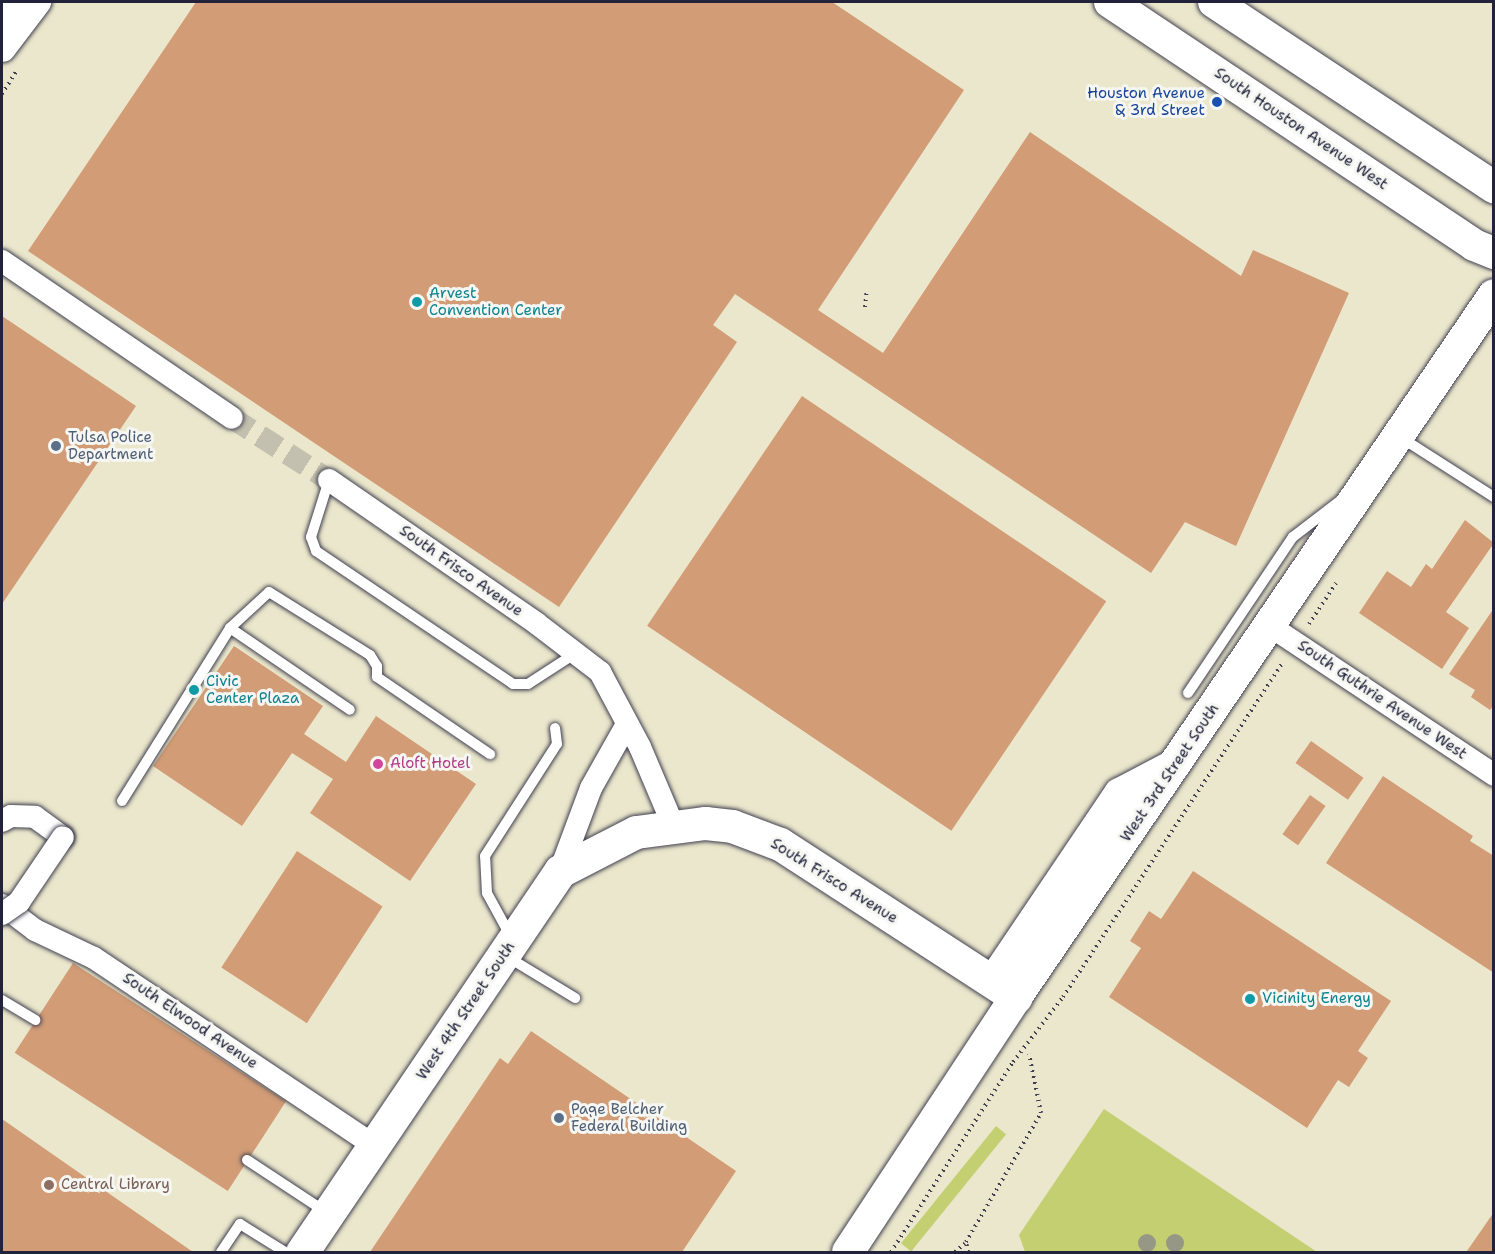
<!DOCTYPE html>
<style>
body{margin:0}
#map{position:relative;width:1495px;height:1254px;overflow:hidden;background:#ebe7cc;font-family:"Shantell Sans",sans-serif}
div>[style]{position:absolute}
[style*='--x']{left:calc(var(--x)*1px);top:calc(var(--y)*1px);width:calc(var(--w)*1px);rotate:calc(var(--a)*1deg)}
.green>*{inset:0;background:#c3cf70;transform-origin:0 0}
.building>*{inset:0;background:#d19c76;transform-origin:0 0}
.minor-tunnel>*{height:22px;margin-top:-11px;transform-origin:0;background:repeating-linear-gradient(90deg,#c3c0af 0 22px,transparent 0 33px)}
.path>*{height:4px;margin-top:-2px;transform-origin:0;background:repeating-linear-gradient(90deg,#404051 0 1.5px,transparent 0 6px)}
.roads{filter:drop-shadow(0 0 2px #404051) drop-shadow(0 0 2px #404051)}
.service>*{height:10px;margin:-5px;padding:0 5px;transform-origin:5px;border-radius:5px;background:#fff}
.minor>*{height:22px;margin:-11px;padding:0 11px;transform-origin:11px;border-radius:11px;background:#fff}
.tertiary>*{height:28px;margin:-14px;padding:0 14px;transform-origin:14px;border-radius:14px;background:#fff}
.secondary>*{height:32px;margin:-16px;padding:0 16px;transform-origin:16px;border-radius:16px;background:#fff}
.primary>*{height:33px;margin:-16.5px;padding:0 16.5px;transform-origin:16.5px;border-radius:16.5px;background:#fff}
.bridges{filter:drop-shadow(0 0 2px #404051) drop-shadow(0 0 2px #404051)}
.minor-bridge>*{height:22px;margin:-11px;padding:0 11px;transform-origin:11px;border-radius:11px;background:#fff}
.trees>*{width:18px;height:18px;margin:-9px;border-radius:50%;background:#979785}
.dots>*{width:16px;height:16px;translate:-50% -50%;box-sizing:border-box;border:3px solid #f6f6f2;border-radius:50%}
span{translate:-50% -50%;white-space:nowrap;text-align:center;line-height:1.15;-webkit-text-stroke:6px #f6f6f2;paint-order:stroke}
.transit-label{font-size:15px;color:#164399}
.right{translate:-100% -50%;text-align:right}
.street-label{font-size:15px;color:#22223b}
.culture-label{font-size:15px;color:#0d838f}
.left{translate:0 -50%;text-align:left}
.service-label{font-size:15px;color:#4e5e75}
.hotel-label{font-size:15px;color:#b23c85}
.education-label{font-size:15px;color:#785e54}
.frame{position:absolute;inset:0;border:3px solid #22223b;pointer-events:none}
</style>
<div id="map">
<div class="green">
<div style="clip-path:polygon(1104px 1109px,1317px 1252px,1025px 1252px,1019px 1235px)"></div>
<div style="left:996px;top:1126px;width:13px;height:151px;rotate:39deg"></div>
</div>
<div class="building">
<div style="clip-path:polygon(196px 2px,832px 2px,964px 90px,818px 310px,883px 353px,1030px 132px,1241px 276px,1253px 250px,1349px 293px,1236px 546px,1185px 522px,1151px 573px,735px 294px,713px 325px,737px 342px,559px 607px,28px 251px)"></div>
<div style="clip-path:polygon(2px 316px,136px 406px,2px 604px)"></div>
<div style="left:802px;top:396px;width:367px;height:277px;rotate:34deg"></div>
<div style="clip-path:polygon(1465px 520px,1494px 543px,1446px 612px,1469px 628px,1442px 669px,1359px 613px,1387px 571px,1411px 587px,1426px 564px,1432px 569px)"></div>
<div style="clip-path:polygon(1494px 608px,1494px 705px,1490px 710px,1471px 697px,1475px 690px,1449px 674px)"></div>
<div style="clip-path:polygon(234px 646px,323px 706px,304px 734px,346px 762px,376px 716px,476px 784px,410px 881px,310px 813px,333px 779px,292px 753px,242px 826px,153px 766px)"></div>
<div style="left:1311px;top:741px;width:64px;height:27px;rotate:35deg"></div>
<div style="clip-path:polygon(1383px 776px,1473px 836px,1470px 841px,1494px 856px,1494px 973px,1326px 863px)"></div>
<div style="left:1310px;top:795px;width:19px;height:48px;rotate:35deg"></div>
<div style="left:297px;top:851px;width:102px;height:139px;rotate:33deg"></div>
<div style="clip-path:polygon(1193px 871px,1391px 1001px,1358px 1051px,1368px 1058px,1349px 1087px,1338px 1080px,1307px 1128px,1109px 997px,1141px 948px,1130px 941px,1149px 911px,1161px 919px)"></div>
<div style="left:73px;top:963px;width:254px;height:107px;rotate:33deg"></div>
<div style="clip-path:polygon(531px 1031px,736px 1171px,682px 1252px,370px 1252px,500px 1058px,508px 1064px)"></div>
<div style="clip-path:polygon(2px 1119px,193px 1252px,2px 1252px)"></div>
<div style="clip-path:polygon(1494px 1212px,1494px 1252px,1470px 1252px,1467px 1251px)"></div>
</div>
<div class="minor-tunnel">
<div style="--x:232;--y:418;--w:115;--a:32.6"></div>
</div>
<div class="path">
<div style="--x:2;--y:94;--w:26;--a:-58"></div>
<div style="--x:865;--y:307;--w:18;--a:-84"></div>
<div style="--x:1309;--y:624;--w:49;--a:-56.6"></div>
<div style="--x:891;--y:1252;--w:226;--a:-57.3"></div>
<div style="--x:1013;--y:1062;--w:82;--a:-52.4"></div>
<div style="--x:1063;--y:997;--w:401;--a:-56.7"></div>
<div style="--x:955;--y:1252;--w:13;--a:-42"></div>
<div style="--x:968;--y:1252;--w:10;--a:-101"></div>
<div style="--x:966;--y:1242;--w:149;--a:-59.8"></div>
<div style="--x:1041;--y:1113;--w:60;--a:-101.5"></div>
</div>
<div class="roads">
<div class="service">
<div style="--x:1400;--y:437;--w:112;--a:32.6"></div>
<div style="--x:329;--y:480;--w:60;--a:107.5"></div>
<div style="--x:311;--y:537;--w:15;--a:70"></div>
<div style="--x:316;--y:551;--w:238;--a:34"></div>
<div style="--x:513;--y:684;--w:15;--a:0"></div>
<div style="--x:528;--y:684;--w:57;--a:-32.9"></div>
<div style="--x:230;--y:628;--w:53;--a:-42.7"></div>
<div style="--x:269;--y:592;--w:119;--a:32"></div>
<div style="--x:370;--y:655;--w:13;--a:58"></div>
<div style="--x:377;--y:666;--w:11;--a:90"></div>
<div style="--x:377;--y:677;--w:137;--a:34.3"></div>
<div style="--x:1188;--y:693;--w:188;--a:-56.1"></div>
<div style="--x:1293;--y:537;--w:61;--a:-37.6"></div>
<div style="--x:122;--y:801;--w:204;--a:-58"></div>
<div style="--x:230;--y:628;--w:145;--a:34.3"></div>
<div style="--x:511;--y:937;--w:50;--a:-118.6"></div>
<div style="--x:487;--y:893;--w:37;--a:-93"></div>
<div style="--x:485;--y:856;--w:133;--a:-57.3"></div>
<div style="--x:557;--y:744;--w:16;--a:-97"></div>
<div style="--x:506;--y:956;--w:81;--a:31.3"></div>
<div style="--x:2;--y:1000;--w:39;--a:31"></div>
<div style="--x:247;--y:1160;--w:95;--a:33.4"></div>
<div style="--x:221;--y:1252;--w:34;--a:-56"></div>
<div style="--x:240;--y:1224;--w:53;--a:31.9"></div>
</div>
<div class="minor">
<div style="--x:2;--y:261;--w:278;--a:34.3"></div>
<div style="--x:329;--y:480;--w:252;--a:34.6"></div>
<div style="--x:536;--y:623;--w:81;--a:37.4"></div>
<div style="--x:600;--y:672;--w:85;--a:61.9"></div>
<div style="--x:640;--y:747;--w:87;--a:67"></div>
<div style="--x:1270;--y:626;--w:269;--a:33.6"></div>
<div style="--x:2;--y:821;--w:10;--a:-29"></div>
<div style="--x:11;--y:816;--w:24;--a:2"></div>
<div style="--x:35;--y:817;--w:34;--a:36"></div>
<div style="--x:560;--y:871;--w:89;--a:-69.5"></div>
<div style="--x:591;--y:788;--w:71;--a:-60.6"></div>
<div style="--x:2;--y:905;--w:41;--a:37.1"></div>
<div style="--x:35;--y:930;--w:65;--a:25.4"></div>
<div style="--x:94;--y:958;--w:338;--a:33.8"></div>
</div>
<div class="tertiary">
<div style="--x:2;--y:13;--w:13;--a:-58"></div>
<div style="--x:2;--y:48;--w:58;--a:-52.7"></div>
</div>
<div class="secondary">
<div style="--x:1110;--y:2;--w:438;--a:33.7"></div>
<div style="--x:1474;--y:245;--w:22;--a:22"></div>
<div style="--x:1214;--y:2;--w:336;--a:33.5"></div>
<div style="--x:993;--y:982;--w:227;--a:-56"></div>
<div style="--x:1120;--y:794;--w:60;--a:-27.8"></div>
<div style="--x:848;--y:1252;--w:305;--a:-56.6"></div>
<div style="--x:1016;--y:997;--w:849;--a:-55.75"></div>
</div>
<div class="primary">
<div style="--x:302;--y:1252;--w:460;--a:-55.9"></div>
<div style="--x:560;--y:871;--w:85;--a:-27.2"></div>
<div style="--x:636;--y:832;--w:70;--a:-7.4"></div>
<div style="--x:705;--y:823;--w:27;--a:6"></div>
<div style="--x:732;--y:826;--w:51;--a:20.6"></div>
<div style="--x:780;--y:844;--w:281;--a:33"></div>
</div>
</div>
<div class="bridges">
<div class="minor-bridge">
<div style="--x:2;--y:914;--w:21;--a:-35"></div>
<div style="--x:19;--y:902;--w:78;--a:-55.9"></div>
</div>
</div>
<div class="trees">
<div style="left:1147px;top:1243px"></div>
<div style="left:1175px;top:1243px"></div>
</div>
<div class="dots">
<div style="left:1217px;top:102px;background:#1a4fb4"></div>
<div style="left:417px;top:302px;background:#0f9aa8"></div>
<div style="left:56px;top:446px;background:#5c6f8a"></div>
<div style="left:194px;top:690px;background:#0f9aa8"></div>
<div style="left:378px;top:764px;background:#d1479c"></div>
<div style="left:1250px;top:999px;background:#0f9aa8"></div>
<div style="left:559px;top:1118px;background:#5c6f8a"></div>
<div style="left:49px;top:1185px;background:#8d6e63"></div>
</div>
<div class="transit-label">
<span class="right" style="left:1205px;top:102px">Houston Avenue<br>&amp; 3rd Street</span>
</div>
<div class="street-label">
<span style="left:1301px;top:129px;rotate:34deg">South Houston Avenue West</span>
<span style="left:461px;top:571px;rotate:35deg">South Frisco Avenue</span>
<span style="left:1382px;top:700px;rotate:34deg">South Guthrie Avenue West</span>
<span style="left:1170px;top:773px;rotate:-56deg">West 3rd Street South</span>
<span style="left:834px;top:881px;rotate:32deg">South Frisco Avenue</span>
<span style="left:466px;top:1011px;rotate:-56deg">West 4th Street South</span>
<span style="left:190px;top:1021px;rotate:34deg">South Elwood Avenue</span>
</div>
<div class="culture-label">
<span class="left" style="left:429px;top:302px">Arvest<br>Convention Center</span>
<span class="left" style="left:206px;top:690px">Civic<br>Center Plaza</span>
<span class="left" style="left:1262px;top:999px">Vicinity Energy</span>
</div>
<div class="service-label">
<span class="left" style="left:68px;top:446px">Tulsa Police<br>Department</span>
<span class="left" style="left:571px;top:1118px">Page Belcher<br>Federal Building</span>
</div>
<div class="hotel-label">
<span class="left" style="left:390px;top:764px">Aloft Hotel</span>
</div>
<div class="education-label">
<span class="left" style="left:61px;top:1185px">Central Library</span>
</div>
<div class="frame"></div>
</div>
